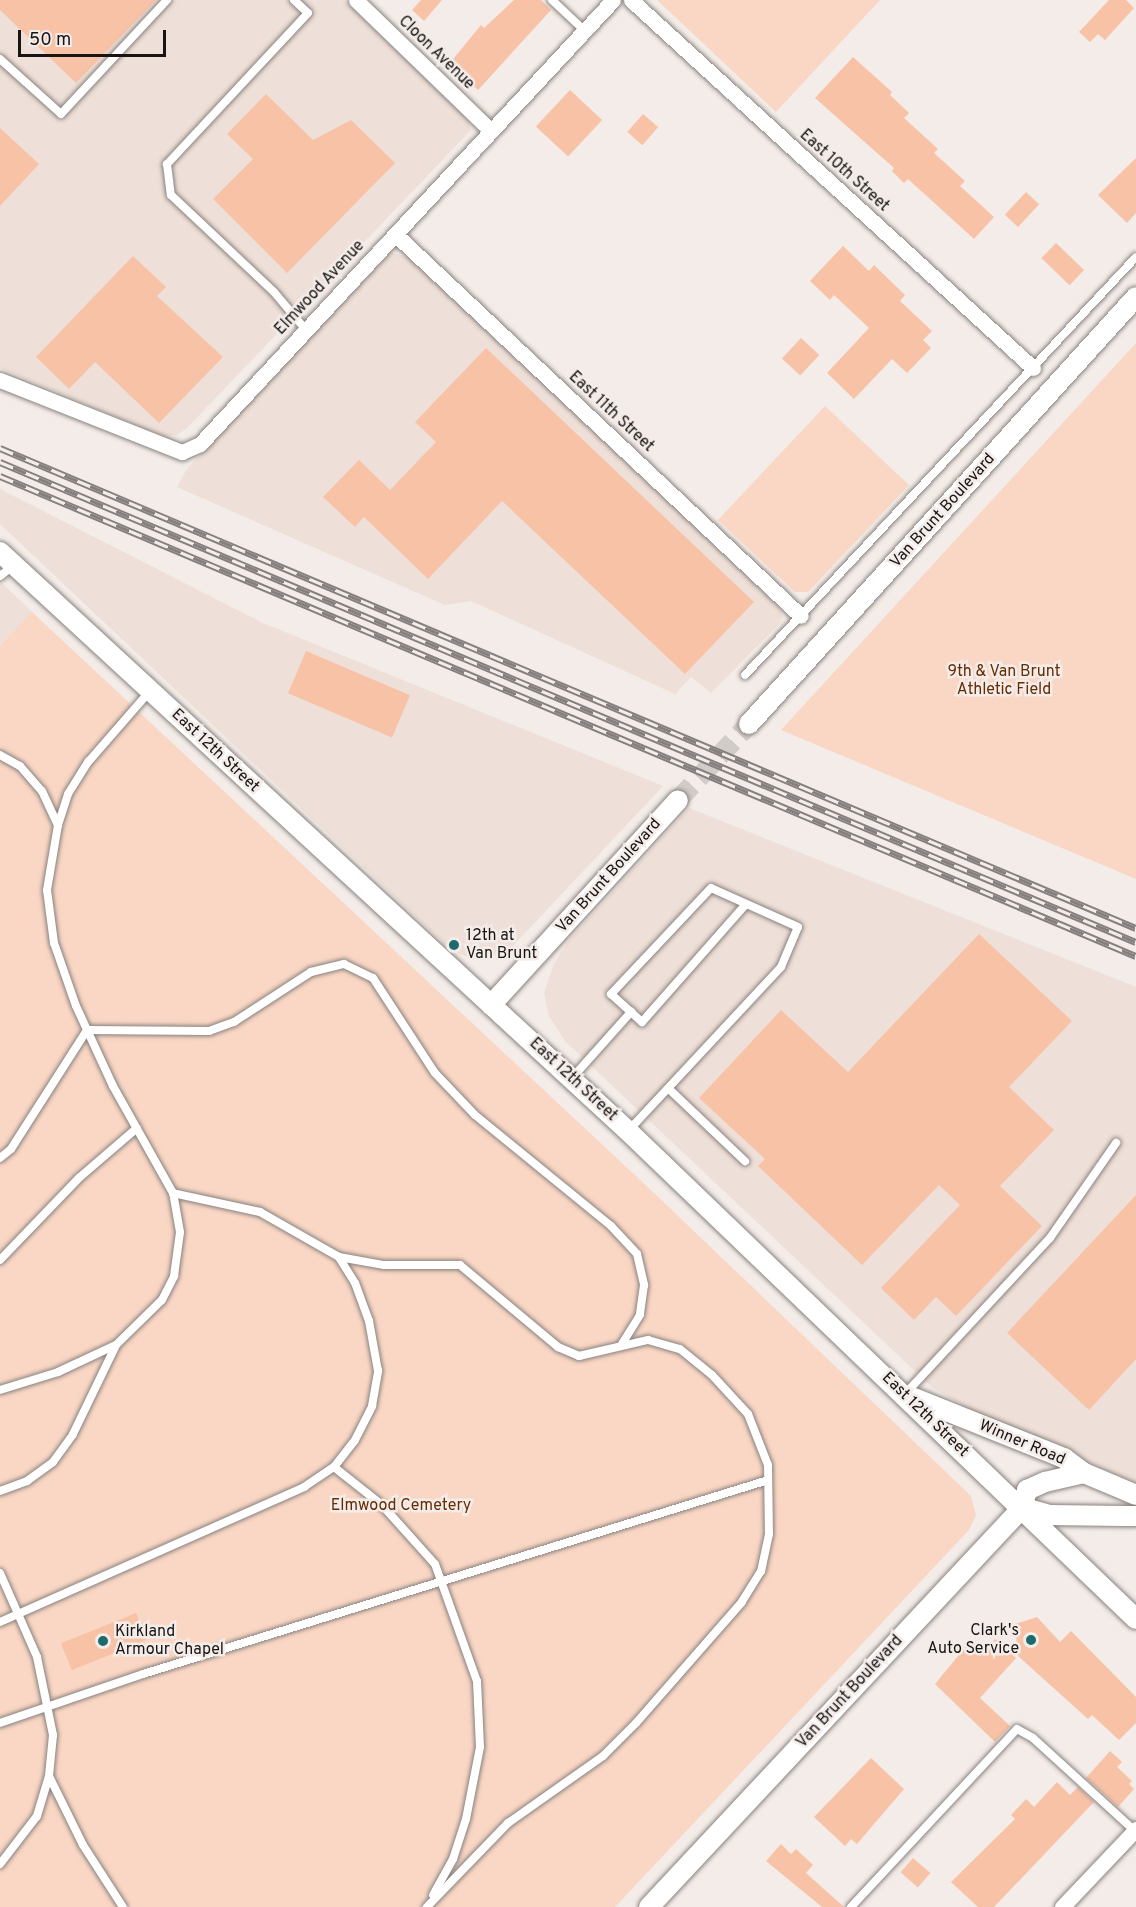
<!DOCTYPE html>
<style>
body{margin:0}
#map{position:relative;width:1136px;height:1907px;overflow:hidden;background:#f3ece8;font-family:Overpass,sans-serif}
div>[style]{position:absolute}
[style*='--x']{left:calc(var(--x)*1px);top:calc(var(--y)*1px);width:calc(var(--w)*1px);rotate:calc(var(--a)*1deg)}
.built>*{inset:0;background:#eedfd8}
.green>*{inset:0;background:#fad7c5}
.building>*{inset:0;background:#f8c2a7;transform-origin:0 0}
.tertiary-tunnel>*{height:20px;margin-top:-10px;transform-origin:0;background:repeating-linear-gradient(90deg,#d2ccc8 0 20px,transparent 0 30px)}
.roads{filter:drop-shadow(0 0 2px #89827f) drop-shadow(0 0 2px #89827f)}
.service>*{height:8px;margin:-4px;padding:0 4px;transform-origin:4px;border-radius:4px;background:#fff}
.minor>*{height:15px;margin:-7.5px;padding:0 7.5px;transform-origin:7.5px;border-radius:7.5px;background:#fff}
.tertiary>*{height:20px;margin:-10px;padding:0 10px;transform-origin:10px;border-radius:10px;background:#fff}
.rail>*{height:7px;margin-top:-3.5px;transform-origin:0;background:repeating-linear-gradient(90deg,#f3ece8 0 14px,#85807e 0 28px);box-sizing:border-box;border-block:2px solid #85807e}
.dots>*{width:16px;height:16px;translate:-50% -50%;box-sizing:border-box;border:3px solid #f3ece8;border-radius:50%}
span{translate:-50% -50%;white-space:nowrap;text-align:center;line-height:1.15;-webkit-text-stroke:5px #f3ece8;paint-order:stroke}
.street-label{font-size:16px;color:#171413}
.park-label{font-size:16px;color:#662c04}
.poi-label{font-size:16px;color:#171413}
.left{translate:0 -50%;text-align:left}
.right{translate:-100% -50%;text-align:right}
.scale{position:absolute;left:18px;top:30px;width:148px;height:27px;box-sizing:border-box;border:3px solid #171413;border-top:0;padding-left:8px;font-size:18px;line-height:21px;white-space:nowrap;color:#171413;-webkit-text-stroke:4px #f3ece8;paint-order:stroke}
</style>
<div id="map">
<div class="built">
<div style="clip-path:polygon(0 0,344px 0,467px 117px,471px 130px,186px 429px,177px 435px,162px 436px,0 368px)"></div>
<div style="clip-path:polygon(389px 252px,410px 258px,778px 606px,783px 617px,779px 624px,711px 693px,691px 677px,675px 694px,471px 601px,445px 605px,177px 487px,187px 469px)"></div>
<div style="clip-path:polygon(0 489px,263px 623px,663px 786px,510px 949px,496px 955px,465px 956px,449px 948px,0 524px)"></div>
<div style="clip-path:polygon(0 581px,32px 612px,0 645px)"></div>
<div style="clip-path:polygon(689px 808px,1136px 987px,1136px 1483px,988px 1420px,933px 1388px,565px 1041px,549px 1016px,544px 993px,554px 964px,569px 940px)"></div>
</div>
<div class="green">
<div style="clip-path:polygon(657px 0,880px 0,776px 112px)"></div>
<div style="clip-path:polygon(1136px 343px,1136px 879px,781px 730px)"></div>
<div style="clip-path:polygon(825px 406px,909px 485px,808px 592px,795px 592px,718px 520px)"></div>
<div style="clip-path:polygon(32px 612px,653px 1192px,971px 1496px,976px 1515px,969px 1530px,615px 1907px,0 1907px,0 645px)"></div>
</div>
<div class="building">
<div style="clip-path:polygon(0 0,156px 0,76px 83px,0 10px)"></div>
<div style="clip-path:polygon(421px 0,442px 0,424px 21px,412px 10px)"></div>
<div style="clip-path:polygon(514px 0,541px 0,551px 10px,478px 90px,449px 64px,481px 25px,484px 28px)"></div>
<div style="clip-path:polygon(1109px 0,1126px 0,1134px 8px,1105px 40px,1098px 34px,1090px 42px,1079px 32px)"></div>
<div style="clip-path:polygon(853px 57px,892px 92px,890px 95px,909px 113px,904px 118px,938px 149px,934px 153px,965px 181px,960px 186px,994px 217px,974px 239px,908px 179px,904px 183px,892px 171px,894px 168px,815px 98px)"></div>
<div style="left:570px;top:90px;width:44px;height:50px;rotate:43deg"></div>
<div style="clip-path:polygon(266px 94px,313px 140px,351px 120px,395px 163px,287px 273px,213px 199px,253px 159px,227px 134px)"></div>
<div style="left:643px;top:114px;width:20px;height:24px;rotate:41deg"></div>
<div style="clip-path:polygon(0 128px,39px 164px,0 206px)"></div>
<div style="clip-path:polygon(1136px 158px,1136px 213px,1127px 223px,1098px 195px)"></div>
<div style="left:1026px;top:192px;width:18px;height:31px;rotate:43deg"></div>
<div style="left:1056px;top:243px;width:39px;height:21px;rotate:44deg"></div>
<div style="clip-path:polygon(843px 246px,869px 271px,874px 265px,905px 295px,900px 301px,932px 331px,923px 340px,931px 348px,907px 373px,892px 359px,854px 399px,827px 373px,869px 328px,834px 295px,830px 300px,810px 281px)"></div>
<div style="clip-path:polygon(133px 256px,166px 287px,157px 296px,223px 357px,159px 423px,95px 362px,69px 389px,36px 357px)"></div>
<div style="left:801px;top:338px;width:25px;height:28px;rotate:43deg"></div>
<div style="clip-path:polygon(486px 348px,754px 602px,685px 674px,502px 501px,428px 579px,364px 517px,355px 527px,323px 497px,359px 460px,390px 490px,436px 442px,415px 422px)"></div>
<div style="left:306px;top:651px;width:113px;height:46px;rotate:23deg"></div>
<div style="clip-path:polygon(979px 934px,1072px 1021px,1009px 1087px,1054px 1130px,1000px 1186px,1042px 1226px,956px 1316px,936px 1297px,914px 1320px,881px 1288px,960px 1205px,939px 1185px,862px 1265px,758px 1166px,765px 1159px,699px 1098px,781px 1010px,848px 1072px)"></div>
<div style="clip-path:polygon(1136px 1195px,1136px 1359px,1089px 1410px,1007px 1333px)"></div>
<div style="left:136px;top:1613px;width:29px;height:81px;rotate:68deg"></div>
<div style="clip-path:polygon(1037px 1617px,1060px 1642px,1071px 1631px,1136px 1697px,1136px 1723px,1119px 1740px,1092px 1715px,1088px 1719px,1018px 1656px,1015px 1624px)"></div>
<div style="clip-path:polygon(972px 1639px,984px 1650px,995px 1639px,1016px 1658px,980px 1698px,1010px 1726px,995px 1742px,935px 1684px)"></div>
<div style="clip-path:polygon(1110px 1751px,1122px 1762px,1117px 1767px,1132px 1781px,1129px 1784px,1134px 1789px,1118px 1807px,1086px 1778px)"></div>
<div style="clip-path:polygon(871px 1758px,904px 1789px,857px 1844px,851px 1839px,845px 1846px,814px 1817px)"></div>
<div style="clip-path:polygon(1057px 1782px,1070px 1795px,1078px 1787px,1094px 1802px,994px 1907px,978px 1907px,951px 1882px,1015px 1819px,1011px 1815px,1026px 1799px,1034px 1807px)"></div>
<div style="clip-path:polygon(781px 1844px,791px 1854px,796px 1849px,813px 1865px,806px 1873px,844px 1907px,822px 1907px,766px 1861px)"></div>
<div style="left:913px;top:1858px;width:23px;height:19px;rotate:41deg"></div>
</div>
<div class="tertiary-tunnel">
<div style="--x:678;--y:800;--w:104;--a:-46.9"></div>
</div>
<div class="roads">
<div class="service">
<div style="--x:294;--y:0;--w:19;--a:43"></div>
<div style="--x:308;--y:13;--w:207;--a:133"></div>
<div style="--x:167;--y:164;--w:31;--a:83"></div>
<div style="--x:171;--y:195;--w:141;--a:43.3"></div>
<div style="--x:274;--y:292;--w:50;--a:49.9"></div>
<div style="--x:552;--y:0;--w:45;--a:43.2"></div>
<div style="--x:0;--y:59;--w:82;--a:42"></div>
<div style="--x:61;--y:114;--w:156;--a:-47.1"></div>
<div style="--x:0;--y:576;--w:16;--a:-38"></div>
<div style="--x:745;--y:675;--w:572;--a:-46.91"></div>
<div style="--x:0;--y:755;--w:23;--a:29"></div>
<div style="--x:20;--y:766;--w:33;--a:49"></div>
<div style="--x:42;--y:791;--w:38;--a:65"></div>
<div style="--x:572;--y:1078;--w:89;--a:-48.2"></div>
<div style="--x:669;--y:1089;--w:105;--a:43.5"></div>
<div style="--x:629;--y:1130;--w:223;--a:-47"></div>
<div style="--x:781;--y:967;--w:43;--a:-67"></div>
<div style="--x:798;--y:927;--w:95;--a:-155.9"></div>
<div style="--x:711;--y:888;--w:146;--a:133.3"></div>
<div style="--x:611;--y:994;--w:42;--a:42.1"></div>
<div style="--x:642;--y:1022;--w:157;--a:-48.6"></div>
<div style="--x:0;--y:1158;--w:14;--a:-39"></div>
<div style="--x:11;--y:1149;--w:141;--a:-57.4"></div>
<div style="--x:87;--y:1030;--w:122;--a:0.5"></div>
<div style="--x:209;--y:1031;--w:27;--a:-20"></div>
<div style="--x:234;--y:1022;--w:92;--a:-33"></div>
<div style="--x:311;--y:972;--w:34;--a:-14"></div>
<div style="--x:344;--y:964;--w:32;--a:26"></div>
<div style="--x:373;--y:978;--w:113;--a:56.9"></div>
<div style="--x:435;--y:1073;--w:58;--a:46.4"></div>
<div style="--x:475;--y:1115;--w:176;--a:39.2"></div>
<div style="--x:611;--y:1226;--w:38;--a:47"></div>
<div style="--x:637;--y:1254;--w:32;--a:77"></div>
<div style="--x:644;--y:1285;--w:30;--a:98"></div>
<div style="--x:640;--y:1315;--w:36;--a:122"></div>
<div style="--x:339;--y:1257;--w:46;--a:10.1"></div>
<div style="--x:384;--y:1265;--w:76;--a:0"></div>
<div style="--x:460;--y:1265;--w:128;--a:39.9"></div>
<div style="--x:558;--y:1347;--w:23;--a:23"></div>
<div style="--x:579;--y:1356;--w:71;--a:-13.1"></div>
<div style="--x:648;--y:1340;--w:33;--a:16"></div>
<div style="--x:680;--y:1349;--w:41;--a:39.1"></div>
<div style="--x:712;--y:1375;--w:53;--a:47.3"></div>
<div style="--x:748;--y:1414;--w:55;--a:68.6"></div>
<div style="--x:768;--y:1465;--w:69;--a:89.2"></div>
<div style="--x:769;--y:1534;--w:38;--a:102"></div>
<div style="--x:761;--y:1571;--w:36;--a:122"></div>
<div style="--x:742;--y:1602;--w:161;--a:131.2"></div>
<div style="--x:636;--y:1723;--w:47;--a:135"></div>
<div style="--x:603;--y:1756;--w:116;--a:144.8"></div>
<div style="--x:508;--y:1823;--w:117;--a:134"></div>
<div style="--x:0;--y:1260;--w:115;--a:-46.1"></div>
<div style="--x:80;--y:1177;--w:75;--a:-40.7"></div>
<div style="--x:0;--y:1390;--w:61;--a:-17.2"></div>
<div style="--x:58;--y:1372;--w:64;--a:-25"></div>
<div style="--x:116;--y:1345;--w:64;--a:-44.4"></div>
<div style="--x:162;--y:1300;--w:27;--a:-63"></div>
<div style="--x:174;--y:1276;--w:44;--a:-82.2"></div>
<div style="--x:180;--y:1232;--w:40;--a:-100"></div>
<div style="--x:173;--y:1193;--w:123;--a:-119.3"></div>
<div style="--x:113;--y:1086;--w:88;--a:-114.8"></div>
<div style="--x:76;--y:1006;--w:67;--a:-109.2"></div>
<div style="--x:54;--y:943;--w:53;--a:-97.5"></div>
<div style="--x:47;--y:890;--w:66;--a:-80.4"></div>
<div style="--x:58;--y:825;--w:33;--a:-72"></div>
<div style="--x:68;--y:794;--w:39;--a:-58"></div>
<div style="--x:89;--y:761;--w:91;--a:-49"></div>
<div style="--x:905;--y:1394;--w:213;--a:-47.1"></div>
<div style="--x:1050;--y:1238;--w:116;--a:-55.2"></div>
<div style="--x:334;--y:1467;--w:61;--a:38.4"></div>
<div style="--x:382;--y:1505;--w:79;--a:48.1"></div>
<div style="--x:435;--y:1564;--w:124;--a:70.3"></div>
<div style="--x:477;--y:1681;--w:66;--a:87.4"></div>
<div style="--x:480;--y:1747;--w:73;--a:101"></div>
<div style="--x:466;--y:1819;--w:42;--a:108"></div>
<div style="--x:453;--y:1859;--w:41;--a:119.1"></div>
<div style="--x:0;--y:1491;--w:29;--a:-20"></div>
<div style="--x:27;--y:1481;--w:32;--a:-36"></div>
<div style="--x:53;--y:1462;--w:34;--a:-54"></div>
<div style="--x:73;--y:1434;--w:97;--a:-64.2"></div>
<div style="--x:0;--y:1573;--w:92;--a:66.2"></div>
<div style="--x:37;--y:1657;--w:80;--a:78.4"></div>
<div style="--x:53;--y:1735;--w:41;--a:95.6"></div>
<div style="--x:49;--y:1776;--w:42;--a:106.7"></div>
<div style="--x:37;--y:1816;--w:61;--a:127.6"></div>
<div style="--x:0;--y:1622;--w:333;--a:-23.9"></div>
<div style="--x:304;--y:1487;--w:36;--a:-34"></div>
<div style="--x:334;--y:1467;--w:34;--a:-52"></div>
<div style="--x:355;--y:1440;--w:38;--a:-63"></div>
<div style="--x:372;--y:1406;--w:36;--a:-80"></div>
<div style="--x:378;--y:1371;--w:51;--a:-100.2"></div>
<div style="--x:369;--y:1321;--w:40;--a:-110.2"></div>
<div style="--x:355;--y:1283;--w:31;--a:-122"></div>
<div style="--x:339;--y:1257;--w:91;--a:-150.3"></div>
<div style="--x:260;--y:1212;--w:89;--a:-167.7"></div>
<div style="--x:0;--y:1723;--w:151;--a:-18.9"></div>
<div style="--x:143;--y:1674;--w:654;--a:-17.24"></div>
<div style="--x:49;--y:1776;--w:77;--a:63.8"></div>
<div style="--x:83;--y:1845;--w:74;--a:57.2"></div>
<div style="--x:851;--y:1907;--w:243;--a:-47"></div>
<div style="--x:1017;--y:1729;--w:18;--a:29"></div>
<div style="--x:1033;--y:1738;--w:138;--a:42.4"></div>
</div>
<div class="minor">
<div style="--x:356;--y:0;--w:188;--a:44.1"></div>
<div style="--x:631;--y:0;--w:545;--a:42.47"></div>
<div style="--x:395;--y:234;--w:557;--a:43.26"></div>
<div style="--x:0;--y:380;--w:196;--a:21.6"></div>
<div style="--x:182;--y:452;--w:20;--a:-24"></div>
<div style="--x:200;--y:444;--w:606;--a:-47.07"></div>
<div style="--x:1062;--y:1907;--w:108;--a:-46.5"></div>
</div>
<div class="tertiary">
<div style="--x:0;--y:552;--w:854;--a:42.68"></div>
<div style="--x:628;--y:1131;--w:704;--a:43.85"></div>
<div style="--x:749;--y:724;--w:576;--a:-47.81"></div>
<div style="--x:491;--y:1005;--w:277;--a:-47.6"></div>
<div style="--x:914;--y:1398;--w:162;--a:21.8"></div>
<div style="--x:1064;--y:1458;--w:25;--a:37"></div>
<div style="--x:1084;--y:1473;--w:56;--a:22.9"></div>
<div style="--x:1025;--y:1508;--w:25;--a:16"></div>
<div style="--x:1049;--y:1515;--w:87;--a:0.7"></div>
<div style="--x:649;--y:1907;--w:546;--a:-46.93"></div>
<div style="--x:1022;--y:1508;--w:19;--a:-74"></div>
<div style="--x:1027;--y:1490;--w:20;--a:-24"></div>
<div style="--x:1045;--y:1482;--w:40;--a:-13"></div>
</div>
</div>
<div class="rail">
<div style="--x:0;--y:448;--w:1233;--a:22.91"></div>
<div style="--x:0;--y:462;--w:1233;--a:22.91"></div>
<div style="--x:0;--y:476;--w:1233;--a:22.91"></div>
</div>
<div class="dots">
<div style="left:454px;top:945px;background:#1e6b6d"></div>
<div style="left:1031px;top:1640px;background:#1e6b6d"></div>
<div style="left:103px;top:1641px;background:#1e6b6d"></div>
</div>
<div class="street-label">
<span style="left:436px;top:53px;rotate:44deg">Cloon Avenue</span>
<span style="left:844px;top:171px;rotate:42deg">East 10th Street</span>
<span style="left:320px;top:288px;rotate:-47deg">Elmwood Avenue</span>
<span style="left:611px;top:412px;rotate:43deg">East 11th Street</span>
<span style="left:943px;top:511px;rotate:-48deg">Van Brunt Boulevard</span>
<span style="left:215px;top:751px;rotate:43deg">East 12th Street</span>
<span style="left:609px;top:876px;rotate:-48deg">Van Brunt Boulevard</span>
<span style="left:573px;top:1080px;rotate:43deg">East 12th Street</span>
<span style="left:925px;top:1415px;rotate:44deg">East 12th Street</span>
<span style="left:1022px;top:1443px;rotate:23deg">Winner Road</span>
<span style="left:850px;top:1692px;rotate:-47deg">Van Brunt Boulevard</span>
</div>
<div class="park-label">
<span style="left:1004px;top:681px">9th &amp; Van Brunt<br>Athletic Field</span>
<span style="left:401px;top:1506px">Elmwood Cemetery</span>
</div>
<div class="poi-label">
<span class="left" style="left:466px;top:945px">12th at<br>Van Brunt</span>
<span class="right" style="left:1019px;top:1640px">Clark's<br>Auto Service</span>
<span class="left" style="left:115px;top:1641px">Kirkland<br>Armour Chapel</span>
</div>
<div class="scale">50 m</div>
</div>
